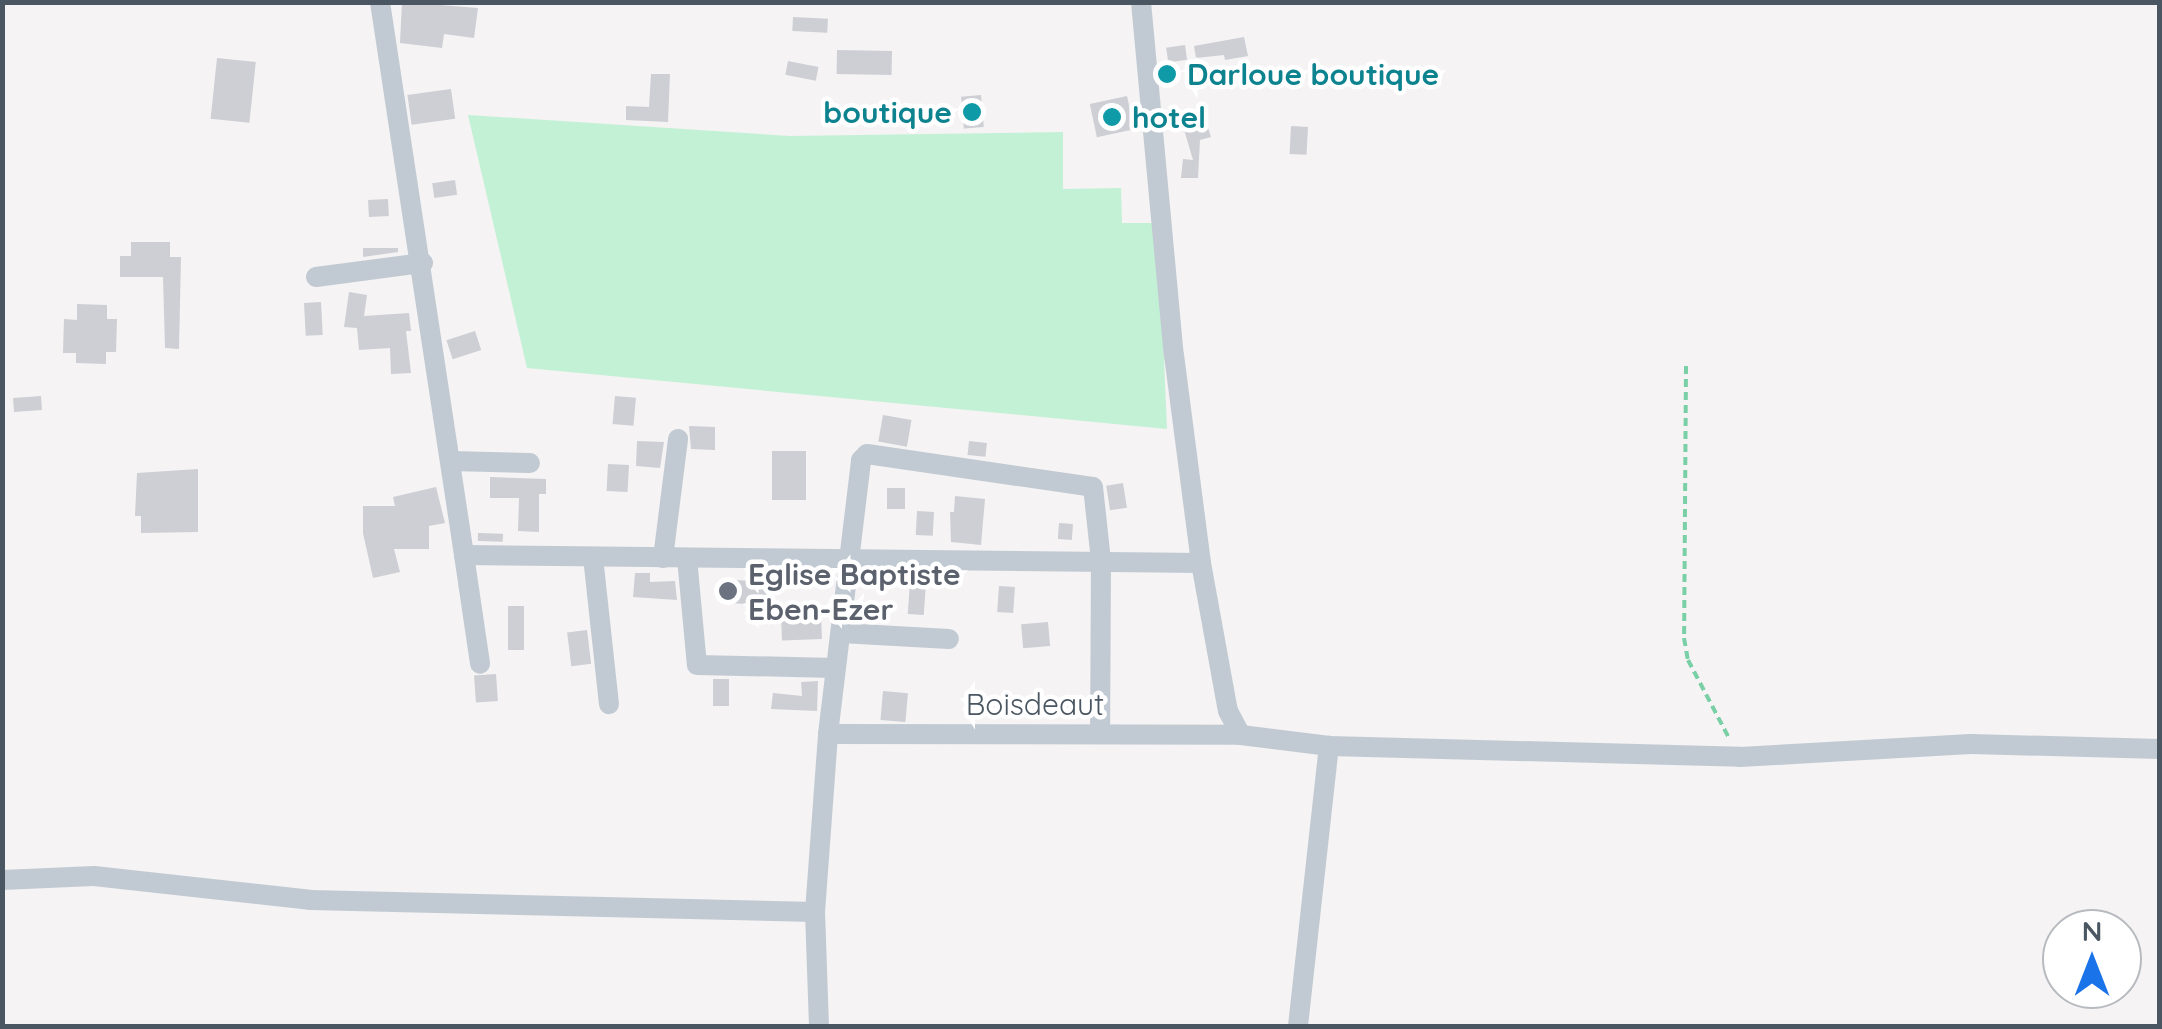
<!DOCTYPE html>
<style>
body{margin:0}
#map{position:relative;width:2162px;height:1029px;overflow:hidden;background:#f5f3f3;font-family:Quicksand,sans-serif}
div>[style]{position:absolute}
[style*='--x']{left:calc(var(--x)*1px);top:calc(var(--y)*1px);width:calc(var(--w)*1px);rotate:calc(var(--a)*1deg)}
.green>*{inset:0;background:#c3f1d5}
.building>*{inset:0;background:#cdcfd5;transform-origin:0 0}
.path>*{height:4px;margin-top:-2px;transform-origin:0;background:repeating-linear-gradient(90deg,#7ad0a6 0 8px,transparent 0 13px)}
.minor>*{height:20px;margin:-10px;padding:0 10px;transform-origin:10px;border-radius:10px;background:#c1cad2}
.dots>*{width:28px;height:28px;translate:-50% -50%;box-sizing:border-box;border:5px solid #fff;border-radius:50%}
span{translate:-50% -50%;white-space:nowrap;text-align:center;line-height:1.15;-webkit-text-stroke:9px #fff;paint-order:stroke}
.culture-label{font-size:30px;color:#0d838f;font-weight:700}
.left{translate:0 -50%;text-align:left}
.right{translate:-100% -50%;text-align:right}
.worship-label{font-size:30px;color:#5b616d;font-weight:700}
.street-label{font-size:30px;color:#4a5661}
.frame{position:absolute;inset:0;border:5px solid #4a5661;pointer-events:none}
.north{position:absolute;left:2042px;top:909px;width:100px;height:100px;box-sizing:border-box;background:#fff;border:2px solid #b7bbc0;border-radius:50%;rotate:0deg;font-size:28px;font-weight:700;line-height:40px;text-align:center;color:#4a5661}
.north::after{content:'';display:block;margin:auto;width:35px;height:45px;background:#1a73e8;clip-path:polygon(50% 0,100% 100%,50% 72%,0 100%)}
</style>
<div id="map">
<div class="green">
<div style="clip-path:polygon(468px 115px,790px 136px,1063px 132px,1063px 189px,1121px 188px,1122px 223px,1158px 223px,1167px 429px,527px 368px)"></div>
</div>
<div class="building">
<div style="clip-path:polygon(402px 2px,478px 8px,474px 38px,444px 34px,442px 48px,400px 43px)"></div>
<div style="left:793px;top:17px;width:35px;height:14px;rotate:3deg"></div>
<div style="clip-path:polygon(1244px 37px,1248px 56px,1225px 60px,1224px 55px,1196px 58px,1194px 46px)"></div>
<div style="left:1185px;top:45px;width:15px;height:19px;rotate:82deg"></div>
<div style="left:837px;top:50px;width:55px;height:24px;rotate:1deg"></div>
<div style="left:217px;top:58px;width:39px;height:61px;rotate:6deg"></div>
<div style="left:788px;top:61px;width:31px;height:14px;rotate:11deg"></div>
<div style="clip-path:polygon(651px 74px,670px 74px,668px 122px,626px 120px,626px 106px,649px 107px)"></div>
<div style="left:451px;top:89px;width:30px;height:44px;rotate:82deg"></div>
<div style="left:981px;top:95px;width:32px;height:20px;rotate:85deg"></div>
<div style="left:1127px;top:96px;width:34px;height:38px;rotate:78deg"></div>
<div style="clip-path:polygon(1205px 119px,1211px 137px,1200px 140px,1198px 178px,1181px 178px,1183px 159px,1193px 160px,1183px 126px)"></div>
<div style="left:1291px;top:126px;width:17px;height:28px;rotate:3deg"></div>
<div style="left:455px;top:180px;width:15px;height:23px;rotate:82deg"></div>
<div style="left:388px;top:199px;width:17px;height:20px;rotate:87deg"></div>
<div style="clip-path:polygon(131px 242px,170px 242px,170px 257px,181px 257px,179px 349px,165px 348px,163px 277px,120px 277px,120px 256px,131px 256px)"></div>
<div style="clip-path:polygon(363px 248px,398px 248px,398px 252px,363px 257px)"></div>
<div style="clip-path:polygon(349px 292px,367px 295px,364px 316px,409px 313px,411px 331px,406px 331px,411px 373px,391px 374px,390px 348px,359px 350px,357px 328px,344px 327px)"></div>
<div style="left:321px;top:302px;width:33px;height:17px;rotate:87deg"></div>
<div style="clip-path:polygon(77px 304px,107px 305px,107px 319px,117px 319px,116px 352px,106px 352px,106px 364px,76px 363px,76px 353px,63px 353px,64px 319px,77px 320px)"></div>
<div style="left:475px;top:331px;width:20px;height:30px;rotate:72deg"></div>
<div style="left:41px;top:396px;width:14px;height:28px;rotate:86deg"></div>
<div style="left:615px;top:396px;width:21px;height:28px;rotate:5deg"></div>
<div style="left:883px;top:415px;width:29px;height:27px;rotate:10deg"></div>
<div style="clip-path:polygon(689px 426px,715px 427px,715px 450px,691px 449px)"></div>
<div style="clip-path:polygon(637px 441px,664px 442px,660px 468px,636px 466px)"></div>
<div style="left:969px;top:441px;width:18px;height:14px;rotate:6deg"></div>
<div style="left:772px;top:451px;width:34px;height:49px"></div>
<div style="left:608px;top:464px;width:21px;height:27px;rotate:3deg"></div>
<div style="clip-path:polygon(198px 469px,198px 532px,141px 533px,141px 516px,135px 516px,137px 473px)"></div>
<div style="clip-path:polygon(490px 477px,546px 479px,546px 494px,539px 494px,539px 532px,518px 531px,519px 498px,490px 498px)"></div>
<div style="left:1123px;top:483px;width:25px;height:17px;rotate:81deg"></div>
<div style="clip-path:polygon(436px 487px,445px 523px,429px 526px,429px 549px,394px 549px,400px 572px,373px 578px,363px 533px,363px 506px,395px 506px,393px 497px)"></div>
<div style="left:887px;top:488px;width:18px;height:21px"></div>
<div style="clip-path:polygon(955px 496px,985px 499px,981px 545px,951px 542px,950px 512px,954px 512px)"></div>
<div style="left:917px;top:511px;width:17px;height:24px;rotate:3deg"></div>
<div style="left:1059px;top:523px;width:14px;height:16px;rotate:4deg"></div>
<div style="left:478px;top:533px;width:25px;height:8px;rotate:2deg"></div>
<div style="clip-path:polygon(635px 573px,650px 573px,650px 582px,675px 581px,677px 600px,633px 597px)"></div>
<div style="clip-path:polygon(749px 577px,769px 578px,768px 606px,721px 602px,723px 579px,749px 581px)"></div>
<div style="left:910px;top:582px;width:16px;height:32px;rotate:4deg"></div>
<div style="left:999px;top:586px;width:16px;height:26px;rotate:4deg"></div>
<div style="left:508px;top:606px;width:16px;height:44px"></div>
<div style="left:821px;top:612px;width:27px;height:40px;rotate:88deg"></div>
<div style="left:1048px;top:622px;width:24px;height:27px;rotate:85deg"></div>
<div style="left:587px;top:630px;width:34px;height:20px;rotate:83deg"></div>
<div style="left:496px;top:674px;width:27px;height:22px;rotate:86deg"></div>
<div style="left:713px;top:679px;width:16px;height:27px"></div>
<div style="clip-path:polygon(818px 681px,817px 711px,771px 709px,773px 693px,802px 696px,801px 682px)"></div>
<div style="left:883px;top:691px;width:25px;height:29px;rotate:5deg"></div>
</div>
<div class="path">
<div style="--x:1686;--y:366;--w:272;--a:90.4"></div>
<div style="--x:1684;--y:638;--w:22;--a:80"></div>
<div style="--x:1688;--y:660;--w:90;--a:62.3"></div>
</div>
<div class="minor">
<div style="--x:380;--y:2;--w:559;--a:81.36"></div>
<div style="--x:464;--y:555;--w:737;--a:0.62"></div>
<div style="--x:1141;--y:2;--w:355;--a:84.7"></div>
<div style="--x:1174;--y:355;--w:210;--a:82.6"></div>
<div style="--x:1201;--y:563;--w:150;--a:79.7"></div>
<div style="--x:1228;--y:711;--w:27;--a:62"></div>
<div style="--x:316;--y:277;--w:108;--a:-7.5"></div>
<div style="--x:451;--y:461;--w:79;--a:1.5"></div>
<div style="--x:464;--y:555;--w:110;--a:81.6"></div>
<div style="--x:593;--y:557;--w:148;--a:83.8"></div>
<div style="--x:663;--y:558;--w:120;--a:-82.8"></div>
<div style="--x:687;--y:558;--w:107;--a:84.7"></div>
<div style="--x:697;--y:665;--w:138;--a:1.2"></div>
<div style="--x:841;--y:633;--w:108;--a:3.2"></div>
<div style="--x:828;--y:734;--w:413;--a:0.1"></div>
<div style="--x:1241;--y:735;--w:89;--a:7.1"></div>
<div style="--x:1329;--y:746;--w:411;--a:1.5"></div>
<div style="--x:1740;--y:757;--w:231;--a:-3.2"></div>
<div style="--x:1971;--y:744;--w:189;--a:1.5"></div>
<div style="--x:2;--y:880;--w:92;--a:-2.5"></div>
<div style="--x:94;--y:876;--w:217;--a:6.3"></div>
<div style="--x:310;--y:900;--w:505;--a:1.36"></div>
<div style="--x:819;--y:1026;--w:114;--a:-92"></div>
<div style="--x:815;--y:912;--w:178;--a:-85.8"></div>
<div style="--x:828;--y:734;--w:276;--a:-83.1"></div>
<div style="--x:861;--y:460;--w:8;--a:-45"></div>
<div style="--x:867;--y:454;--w:228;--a:8.3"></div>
<div style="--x:1093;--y:487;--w:74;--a:83.8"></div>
<div style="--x:1101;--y:561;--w:173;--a:90.3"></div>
<div style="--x:1298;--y:1026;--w:282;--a:-83.7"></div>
</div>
<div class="dots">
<div style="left:1167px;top:74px;background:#0f9aa8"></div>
<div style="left:972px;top:112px;background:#0f9aa8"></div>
<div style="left:1112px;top:117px;background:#0f9aa8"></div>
<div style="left:728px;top:591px;background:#6b7280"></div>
</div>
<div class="culture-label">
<span class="left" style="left:1187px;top:74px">Darloue boutique</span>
<span class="right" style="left:952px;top:112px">boutique</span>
<span class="left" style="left:1132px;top:117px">hotel</span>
</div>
<div class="worship-label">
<span class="left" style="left:748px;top:591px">Eglise Baptiste<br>Eben-Ezer</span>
</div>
<div class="street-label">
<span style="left:1035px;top:704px">Boisdeaut</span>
</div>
<div class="frame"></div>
<div class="north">N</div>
</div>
